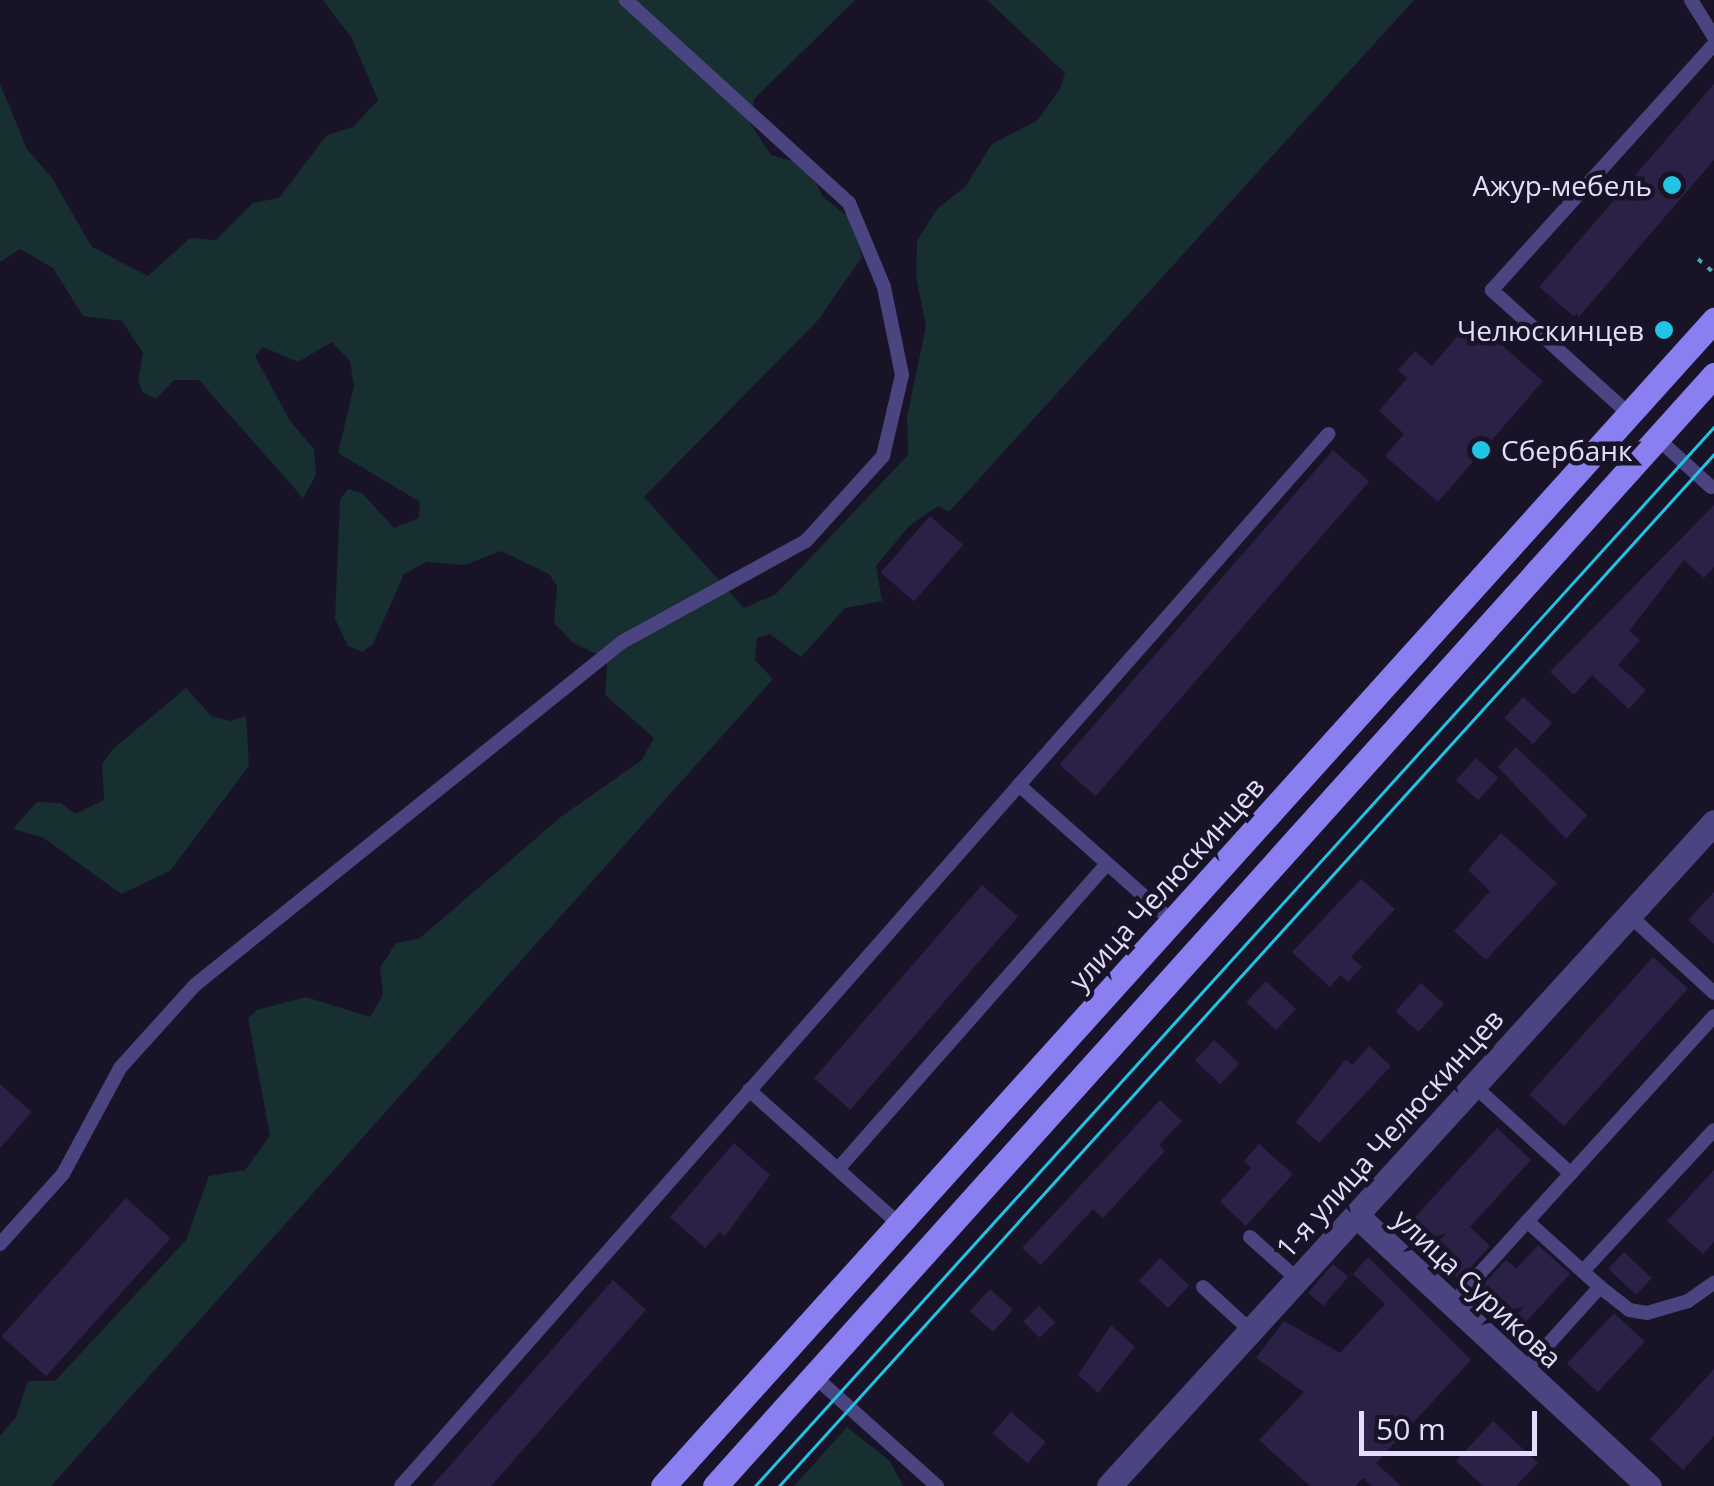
<!DOCTYPE html>
<meta charset="utf-8">
<style>
body{margin:0}
#map{position:relative;width:1714px;height:1486px;overflow:hidden;background:#181327;font-family:"Open Sans",sans-serif}
div>[style]{position:absolute}
[style*='--x']{left:calc(var(--x)*1px);top:calc(var(--y)*1px);width:calc(var(--w)*1px);rotate:calc(var(--a)*1deg)}
.green>*{inset:0;background:#172f30}
.building>*{inset:0;background:#2b2146;transform-origin:0 0}
.path>*{height:4px;margin-top:-2px;transform-origin:0;background:repeating-linear-gradient(90deg,#3facad 0 5px,transparent 0 13px)}
.lane>*{height:14px;margin:-7px;padding:0 7px;transform-origin:7px;border-radius:7px;background:#4a4480}
.street>*{height:25px;margin:-12.5px;padding:0 12.5px;transform-origin:12.5px;border-radius:12.5px;background:#4a4480}
.secondary>*{height:25px;margin:-12.5px;padding:0 12.5px;transform-origin:12.5px;border-radius:12.5px;background:#897ff0}
.tram>*{height:2.5px;margin:-1.25px;padding:0 1.25px;transform-origin:1.25px;border-radius:1.25px;background:#20c4e4}
.dots>*{width:28px;height:28px;translate:-50% -50%;box-sizing:border-box;border:5px solid #181327;border-radius:50%}
span{translate:-50% -50%;white-space:nowrap;text-align:center;line-height:1.15;-webkit-text-stroke:9px #181327;paint-order:stroke}
.poi-label{font-size:28px;color:#e2ddfb}
.right{translate:-100% -50%;text-align:right}
.left{translate:0 -50%;text-align:left}
.street-label{font-size:28px;color:#e2ddfb}
.scale{position:absolute;left:1359px;top:1411px;width:178px;height:45px;box-sizing:border-box;border:5px solid #e2ddfb;border-top:0;padding-left:12px;font-size:30px;line-height:35px;white-space:nowrap;color:#e2ddfb;-webkit-text-stroke:8px #181327;paint-order:stroke}
</style>
<div id="map">
<div class="green">
<div style="clip-path:polygon(323px 0,855px 0,754px 99px,750px 123px,771px 155px,807px 165px,823px 197px,851px 219px,862px 257px,818px 320px,644px 497px,744px 608px,776px 594px,908px 455px,907px 417px,926px 326px,916px 276px,917px 241px,937px 209px,965px 187px,992px 144px,1038px 120px,1060px 89px,1065px 73px,987px 0,1414px 0,949px 512px,938px 506px,909px 526px,876px 566px,882px 601px,845px 608px,801px 657px,770px 634px,757px 638px,755px 660px,773px 679px,51px 1486px,0 1486px,0 1436px,16px 1417px,28px 1381px,55px 1381px,186px 1240px,209px 1176px,245px 1170px,270px 1136px,248px 1018px,257px 1010px,306px 997px,370px 1017px,383px 995px,380px 968px,396px 943px,420px 938px,562px 816px,642px 760px,654px 738px,605px 695px,607px 665px,599px 655px,573px 643px,554px 623px,557px 586px,549px 574px,501px 551px,465px 565px,427px 562px,404px 574px,373px 644px,362px 652px,348px 646px,335px 619px,340px 499px,348px 489px,362px 493px,394px 528px,419px 518px,420px 502px,338px 453px,354px 386px,350px 361px,332px 342px,298px 362px,263px 347px,255px 356px,290px 421px,314px 449px,316px 475px,303px 498px,199px 380px,174px 380px,156px 399px,143px 393px,138px 380px,143px 353px,122px 321px,83px 316px,53px 268px,20px 249px,0 262px,0 84px,27px 149px,52px 178px,92px 247px,148px 276px,190px 238px,216px 240px,253px 203px,279px 198px,327px 135px,353px 127px,378px 100px,351px 37px)"></div>
<div style="clip-path:polygon(186px 688px,211px 716px,230px 721px,246px 716px,249px 766px,170px 871px,121px 894px,44px 838px,13px 829px,37px 802px,61px 803px,75px 814px,104px 800px,102px 764px,113px 749px)"></div>
<div style="clip-path:polygon(847px 1427px,890px 1461px,903px 1486px,794px 1486px)"></div>
</div>
<div class="building">
<div style="clip-path:polygon(1714px 84px,1714px 160px,1577px 319px,1539px 287px)"></div>
<div style="clip-path:polygon(1472px 319px,1543px 381px,1438px 502px,1385px 456px,1404px 434px,1379px 411px,1407px 378px,1398px 370px,1415px 351px,1432px 366px)"></div>
<div style="left:1333px;top:450px;width:48px;height:417px;rotate:41deg"></div>
<div style="clip-path:polygon(1714px 505px,1714px 567px,1704px 578px,1684px 560px,1629px 631px,1640px 640px,1618px 665px,1646px 690px,1629px 709px,1592px 675px,1574px 695px,1550px 672px)"></div>
<div style="left:930px;top:516px;width:44px;height:75px;rotate:41deg"></div>
<div style="left:1523px;top:697px;width:39px;height:28px;rotate:42deg"></div>
<div style="clip-path:polygon(1516px 747px,1587px 815px,1566px 839px,1498px 767px)"></div>
<div style="left:1476px;top:758px;width:30px;height:30px;rotate:42deg"></div>
<div style="clip-path:polygon(1501px 833px,1557px 883px,1486px 960px,1454px 931px,1490px 891px,1468px 870px)"></div>
<div style="clip-path:polygon(1361px 879px,1395px 909px,1351px 957px,1362px 967px,1348px 982px,1340px 975px,1330px 987px,1292px 952px)"></div>
<div style="left:982px;top:885px;width:48px;height:256px;rotate:41deg"></div>
<div style="clip-path:polygon(1714px 892px,1714px 944px,1688px 920px)"></div>
<div style="left:1653px;top:957px;width:47px;height:185px;rotate:42deg"></div>
<div style="left:1266px;top:981px;width:41px;height:29px;rotate:43deg"></div>
<div style="left:1421px;top:983px;width:31px;height:38px;rotate:42deg"></div>
<div style="left:1214px;top:1040px;width:35px;height:28px;rotate:43deg"></div>
<div style="clip-path:polygon(1369px 1046px,1391px 1066px,1319px 1143px,1296px 1122px,1346px 1059px,1352px 1065px)"></div>
<div style="clip-path:polygon(0 1084px,32px 1112px,0 1148px)"></div>
<div style="clip-path:polygon(1160px 1100px,1182px 1121px,1159px 1145px,1165px 1151px,1103px 1218px,1093px 1209px,1041px 1265px,1022px 1248px)"></div>
<div style="clip-path:polygon(1497px 1128px,1531px 1160px,1470px 1227px,1490px 1246px,1459px 1280px,1404px 1229px)"></div>
<div style="clip-path:polygon(734px 1143px,770px 1175px,725px 1236px,720px 1232px,705px 1248px,670px 1217px)"></div>
<div style="clip-path:polygon(1259px 1144px,1293px 1174px,1246px 1226px,1220px 1202px,1251px 1168px,1244px 1161px)"></div>
<div style="clip-path:polygon(1714px 1170px,1714px 1242px,1703px 1254px,1667px 1221px)"></div>
<div style="left:126px;top:1198px;width:60px;height:186px;rotate:42deg"></div>
<div style="clip-path:polygon(1538px 1245px,1570px 1274px,1524px 1324px,1482px 1286px,1506px 1260px,1516px 1269px)"></div>
<div style="left:1624px;top:1252px;width:38px;height:23px;rotate:43deg"></div>
<div style="clip-path:polygon(1368px 1257px,1471px 1360px,1376px 1463px,1401px 1486px,1372px 1486px,1363px 1478px,1355px 1486px,1310px 1486px,1259px 1440px,1304px 1392px,1256px 1358px,1284px 1321px,1340px 1353px,1385px 1304px,1353px 1274px)"></div>
<div style="left:1160px;top:1258px;width:40px;height:31px;rotate:43deg"></div>
<div style="left:1333px;top:1264px;width:20px;height:38px;rotate:41deg"></div>
<div style="clip-path:polygon(613px 1280px,646px 1310px,491px 1486px,432px 1486px)"></div>
<div style="left:990px;top:1289px;width:31px;height:30px;rotate:42deg"></div>
<div style="left:1039px;top:1306px;width:23px;height:22px;rotate:45deg"></div>
<div style="left:1614px;top:1313px;width:42px;height:69px;rotate:43deg"></div>
<div style="clip-path:polygon(1111px 1325px,1135px 1347px,1098px 1393px,1078px 1375px)"></div>
<div style="clip-path:polygon(1714px 1369px,1714px 1436px,1683px 1470px,1650px 1439px)"></div>
<div style="left:1011px;top:1412px;width:46px;height:28px;rotate:41deg"></div>
<div style="clip-path:polygon(1493px 1421px,1538px 1463px,1516px 1486px,1483px 1486px,1456px 1461px)"></div>
</div>
<div class="path">
<div style="--x:1698;--y:259;--w:21;--a:41"></div>
</div>
<div class="lane">
<div style="--x:1691;--y:0;--w:44;--a:58.1"></div>
<div style="--x:1629;--y:414;--w:185;--a:-137.9"></div>
<div style="--x:1492;--y:290;--w:331;--a:-47.9"></div>
<div style="--x:1657;--y:438;--w:73;--a:42.2"></div>
<div style="--x:1629;--y:915;--w:115;--a:42.5"></div>
<div style="--x:1172;--y:921;--w:205;--a:-138.4"></div>
<div style="--x:1019;--y:785;--w:468;--a:-48.6"></div>
<div style="--x:1473;--y:1085;--w:132;--a:42.2"></div>
<div style="--x:749;--y:1090;--w:201;--a:41.8"></div>
<div style="--x:838;--y:1169;--w:407;--a:-48.6"></div>
<div style="--x:1250;--y:1237;--w:63;--a:41.8"></div>
<div style="--x:0;--y:1244;--w:94;--a:-48"></div>
<div style="--x:63;--y:1174;--w:120;--a:-61.7"></div>
<div style="--x:120;--y:1068;--w:112;--a:-47.9"></div>
<div style="--x:195;--y:985;--w:548;--a:-38.77"></div>
<div style="--x:622;--y:642;--w:210;--a:-28.8"></div>
<div style="--x:806;--y:541;--w:115;--a:-47.8"></div>
<div style="--x:883;--y:456;--w:83;--a:-76.8"></div>
<div style="--x:902;--y:375;--w:90;--a:-101.6"></div>
<div style="--x:884;--y:287;--w:91;--a:-112.6"></div>
<div style="--x:849;--y:203;--w:302;--a:-137.7"></div>
<div style="--x:1583;--y:1271;--w:192;--a:-47.1"></div>
<div style="--x:1203;--y:1287;--w:65;--a:42.5"></div>
<div style="--x:1600;--y:1287;--w:37;--a:38"></div>
<div style="--x:1629;--y:1310;--w:18;--a:9"></div>
<div style="--x:1647;--y:1313;--w:43;--a:-16.3"></div>
<div style="--x:1688;--y:1301;--w:32;--a:-35"></div>
<div style="--x:1452;--y:1304;--w:389;--a:-47.7"></div>
<div style="--x:1524;--y:1371;--w:113;--a:-47.9"></div>
<div style="--x:1600;--y:1287;--w:98;--a:-137.9"></div>
<div style="--x:814;--y:1376;--w:165;--a:41.8"></div>
<div style="--x:401;--y:1486;--w:935;--a:-48.6"></div>
</div>
<div class="street">
<div style="--x:1356;--y:1215;--w:399;--a:42.8"></div>
<div style="--x:1109;--y:1486;--w:898;--a:-47.66"></div>
</div>
<div class="secondary">
<div style="--x:663;--y:1486;--w:1570;--a:-47.97"></div>
<div style="--x:715;--y:1486;--w:1494;--a:-48.04"></div>
</div>
<div class="tram">
<div style="--x:755;--y:1486;--w:1429;--a:-47.84"></div>
<div style="--x:779;--y:1486;--w:1393;--a:-47.82"></div>
</div>
<div class="dots">
<div style="left:1672px;top:185px;background:#20c4e4"></div>
<div style="left:1664px;top:330px;background:#20c4e4"></div>
<div style="left:1481px;top:450px;background:#20c4e4"></div>
</div>
<div class="poi-label">
<span class="right" style="left:1652px;top:185px">Ажур-мебель</span>
<span class="right" style="left:1644px;top:330px">Челюскинцев</span>
<span class="left" style="left:1501px;top:450px">Сбербанк</span>
</div>
<div class="street-label">
<span style="left:1166px;top:883px;rotate:-48deg">улица Челюскинцев</span>
<span style="left:1389px;top:1133px;rotate:-48deg">1-я улица Челюскинцев</span>
<span style="left:1478px;top:1288px;rotate:43deg">улица Сурикова</span>
</div>
<div class="scale">50 m</div>
</div>
